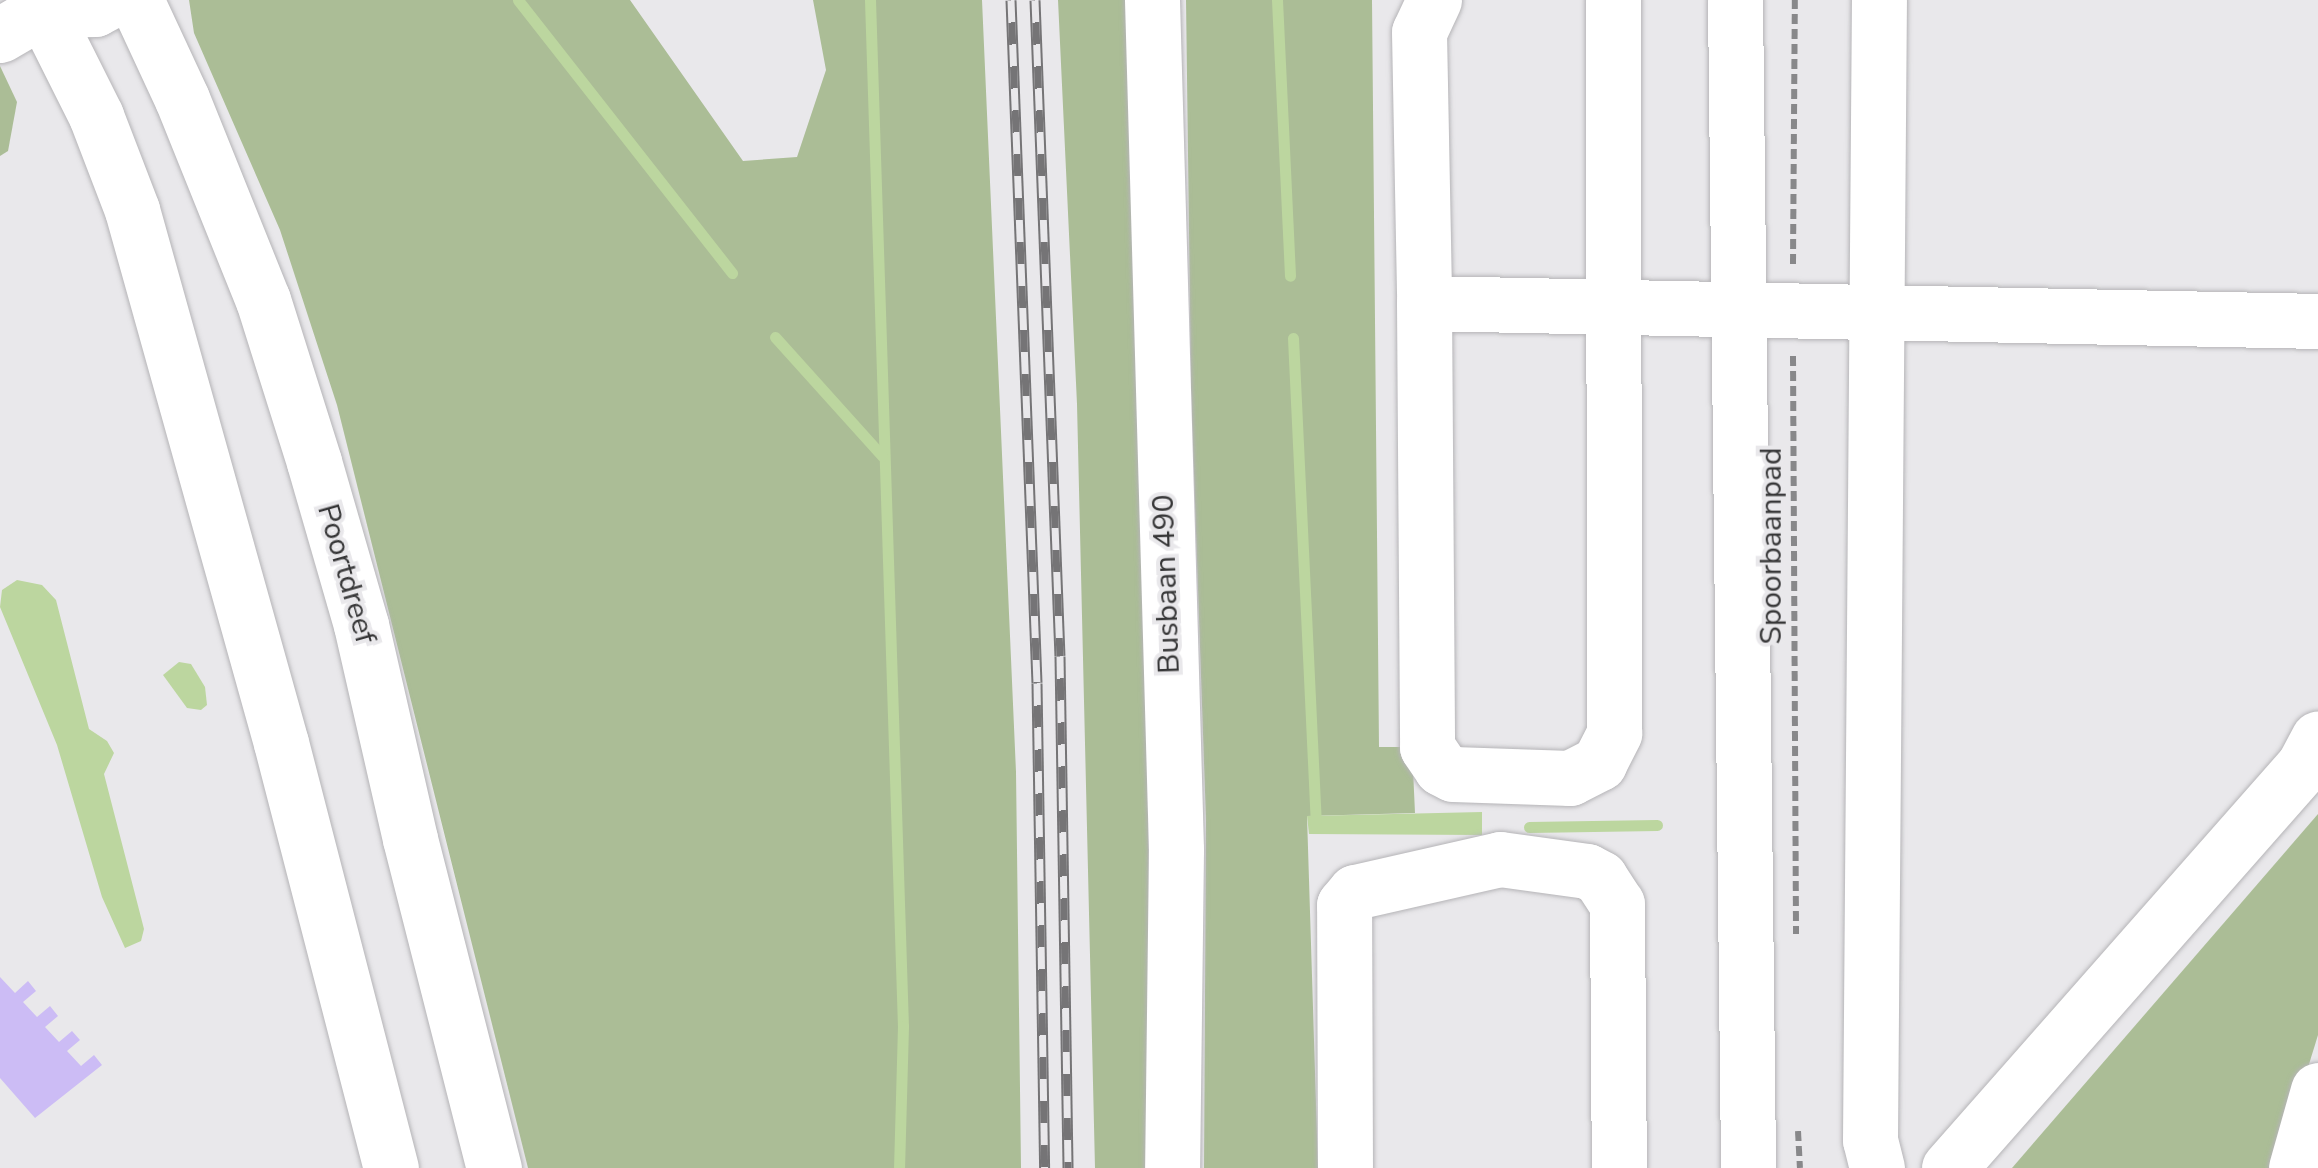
<!DOCTYPE html>
<style>
body{margin:0}
#map{position:relative;width:2318px;height:1168px;overflow:hidden;background:#e9e8eb;font-family:"Nunito Sans",sans-serif}
div>[style]{position:absolute}
[style*='--x']{left:calc(var(--x)*1px);top:calc(var(--y)*1px);width:calc(var(--w)*1px);rotate:calc(var(--a)*1deg)}
.green>*{inset:0;background:#abbd96}
.water>*{inset:0;background:#bcd69f}
.stream>*{height:11px;margin:-5.5px;padding:0 5.5px;transform-origin:5.5px;border-radius:5.5px;background:#bcd69f}
.building>*{inset:0;background:#ccbcf5}
.path>*{height:6px;margin-top:-3px;transform-origin:0;background:repeating-linear-gradient(90deg,#88888a 0 10px,transparent 0 15px)}
.roads{filter:drop-shadow(0 0 2px #b5b4b7) drop-shadow(0 0 2px #b5b4b7)}
.minor>*{height:55px;margin:-27.5px;padding:0 27.5px;transform-origin:27.5px;border-radius:27.5px;background:#fff}
.major>*{height:55px;margin:-27.5px;padding:0 27.5px;transform-origin:27.5px;border-radius:27.5px;background:#fff}
.rail>*{height:11px;margin-top:-5.5px;transform-origin:0;background:repeating-linear-gradient(90deg,#e9e8eb 0 22px,#757476 0 44px);box-sizing:border-box;border-block:2px solid #757476}
span{translate:-50% -50%;white-space:nowrap;text-align:center;line-height:1.15;-webkit-text-stroke:8px #e9e8eb;paint-order:stroke}
.street-label{font-size:30px;color:#363637}
</style>
<div id="map">
<div class="green">
<div style="clip-path:polygon(189px 0,630px 0,743px 161px,797px 157px,826px 70px,813px 0,982px 0,1016px 772px,1021px 1168px,528px 1168px,337px 405px,280px 230px,194px 33px)"></div>
<div style="clip-path:polygon(1058px 0,1127px 0,1145px 607px,1153px 1168px,1095px 1168px,1077px 404px)"></div>
<div style="clip-path:polygon(1186px 0,1372px 0,1379px 747px,1412px 747px,1415px 813px,1307px 816px,1318px 1168px,1204px 1168px,1206px 821px,1191px 386px)"></div>
<div style="clip-path:polygon(0 66px,17px 102px,8px 151px,0 156px)"></div>
<div style="clip-path:polygon(2318px 814px,2318px 1035px,2277px 1168px,2012px 1168px)"></div>
</div>
<div class="water">
<div style="clip-path:polygon(17px 580px,42px 585px,56px 600px,89px 729px,107px 741px,114px 753px,104px 774px,144px 929px,141px 941px,125px 948px,102px 897px,57px 745px,0 607px,2px 590px)"></div>
<div style="clip-path:polygon(179px 662px,191px 664px,205px 687px,207px 705px,201px 710px,187px 708px,163px 675px)"></div>
<div style="clip-path:polygon(1482px 812px,1482px 835px,1309px 834px,1307px 816px)"></div>
</div>
<div class="stream">
<div style="--x:518;--y:0;--w:347;--a:51.9"></div>
<div style="--x:870;--y:0;--w:1027;--a:88.16"></div>
<div style="--x:903;--y:1026;--w:142;--a:91.6"></div>
<div style="--x:1277;--y:0;--w:276;--a:87.3"></div>
<div style="--x:775;--y:337;--w:160;--a:48"></div>
<div style="--x:1293;--y:338;--w:490;--a:87.3"></div>
<div style="--x:1529;--y:827;--w:128;--a:-0.9"></div>
</div>
<div class="building">
<div style="clip-path:polygon(0 977px,15px 993px,28px 981px,36px 991px,23px 1002px,37px 1017px,50px 1006px,58px 1016px,45px 1027px,59px 1042px,72px 1031px,80px 1040px,67px 1051px,81px 1066px,94px 1055px,102px 1065px,35px 1118px,0 1078px)"></div>
</div>
<div class="path">
<div style="--x:1793;--y:264;--w:264;--a:-89.6"></div>
<div style="--x:1793;--y:356;--w:578;--a:89.7"></div>
<div style="--x:1798;--y:1131;--w:37;--a:87"></div>
</div>
<div class="roads">
<div class="minor">
<div style="--x:1152;--y:0;--w:850;--a:88.38"></div>
<div style="--x:1176;--y:850;--w:318;--a:90.7"></div>
<div style="--x:1434;--y:0;--w:35;--a:115"></div>
<div style="--x:1419;--y:32;--w:271;--a:88.9"></div>
<div style="--x:1424;--y:303;--w:894;--a:1.15"></div>
<div style="--x:1735;--y:0;--w:1168;--a:89.36"></div>
<div style="--x:0;--y:35;--w:50;--a:-30.2"></div>
<div style="--x:43;--y:10;--w:52;--a:-1.1"></div>
<div style="--x:95;--y:9;--w:19;--a:-28"></div>
<div style="--x:1424;--y:303;--w:444;--a:89.6"></div>
<div style="--x:1427;--y:747;--w:25;--a:56"></div>
<div style="--x:1441;--y:768;--w:13;--a:27"></div>
<div style="--x:1453;--y:774;--w:117;--a:2"></div>
<div style="--x:1570;--y:778;--w:33;--a:-27"></div>
<div style="--x:1599;--y:763;--w:34;--a:-63"></div>
<div style="--x:1614;--y:733;--w:733;--a:-90.08"></div>
<div style="--x:1345;--y:1168;--w:263;--a:-90.2"></div>
<div style="--x:1344;--y:905;--w:17;--a:-50"></div>
<div style="--x:1355;--y:892;--w:149;--a:-12.8"></div>
<div style="--x:1500;--y:859;--w:88;--a:7.9"></div>
<div style="--x:1587;--y:871;--w:15;--a:28"></div>
<div style="--x:1600;--y:878;--w:31;--a:57"></div>
<div style="--x:1617;--y:904;--w:264;--a:89.6"></div>
<div style="--x:1877;--y:1168;--w:29;--a:-104"></div>
<div style="--x:1870;--y:1140;--w:1140;--a:-89.55"></div>
<div style="--x:1949;--y:1168;--w:537;--a:-48.62"></div>
<div style="--x:2304;--y:765;--w:30;--a:-62"></div>
</div>
<div class="major">
<div style="--x:38;--y:0;--w:130;--a:63.4"></div>
<div style="--x:96;--y:116;--w:101;--a:69"></div>
<div style="--x:132;--y:210;--w:553;--a:74.38"></div>
<div style="--x:281;--y:743;--w:439;--a:75.5"></div>
<div style="--x:136;--y:0;--w:109;--a:65.1"></div>
<div style="--x:182;--y:99;--w:217;--a:68.1"></div>
<div style="--x:263;--y:300;--w:170;--a:72.5"></div>
<div style="--x:314;--y:462;--w:170;--a:73.9"></div>
<div style="--x:361;--y:625;--w:220;--a:77.1"></div>
<div style="--x:410;--y:839;--w:340;--a:75.7"></div>
<div style="--x:2296;--y:1168;--w:81;--a:-74.2"></div>
</div>
</div>
<div class="rail">
<div style="--x:1011;--y:0;--w:683;--a:87.82"></div>
<div style="--x:1037;--y:683;--w:485;--a:89.1"></div>
<div style="--x:1035;--y:0;--w:656;--a:87.82"></div>
<div style="--x:1060;--y:656;--w:512;--a:89.1"></div>
</div>
<div class="street-label">
<span style="left:1772px;top:546px;rotate:-90deg">Spoorbaanpad</span>
<span style="left:346px;top:574px;rotate:74deg">Poortdreef</span>
<span style="left:1167px;top:584px;rotate:-92deg">Busbaan 490</span>
</div>
</div>
